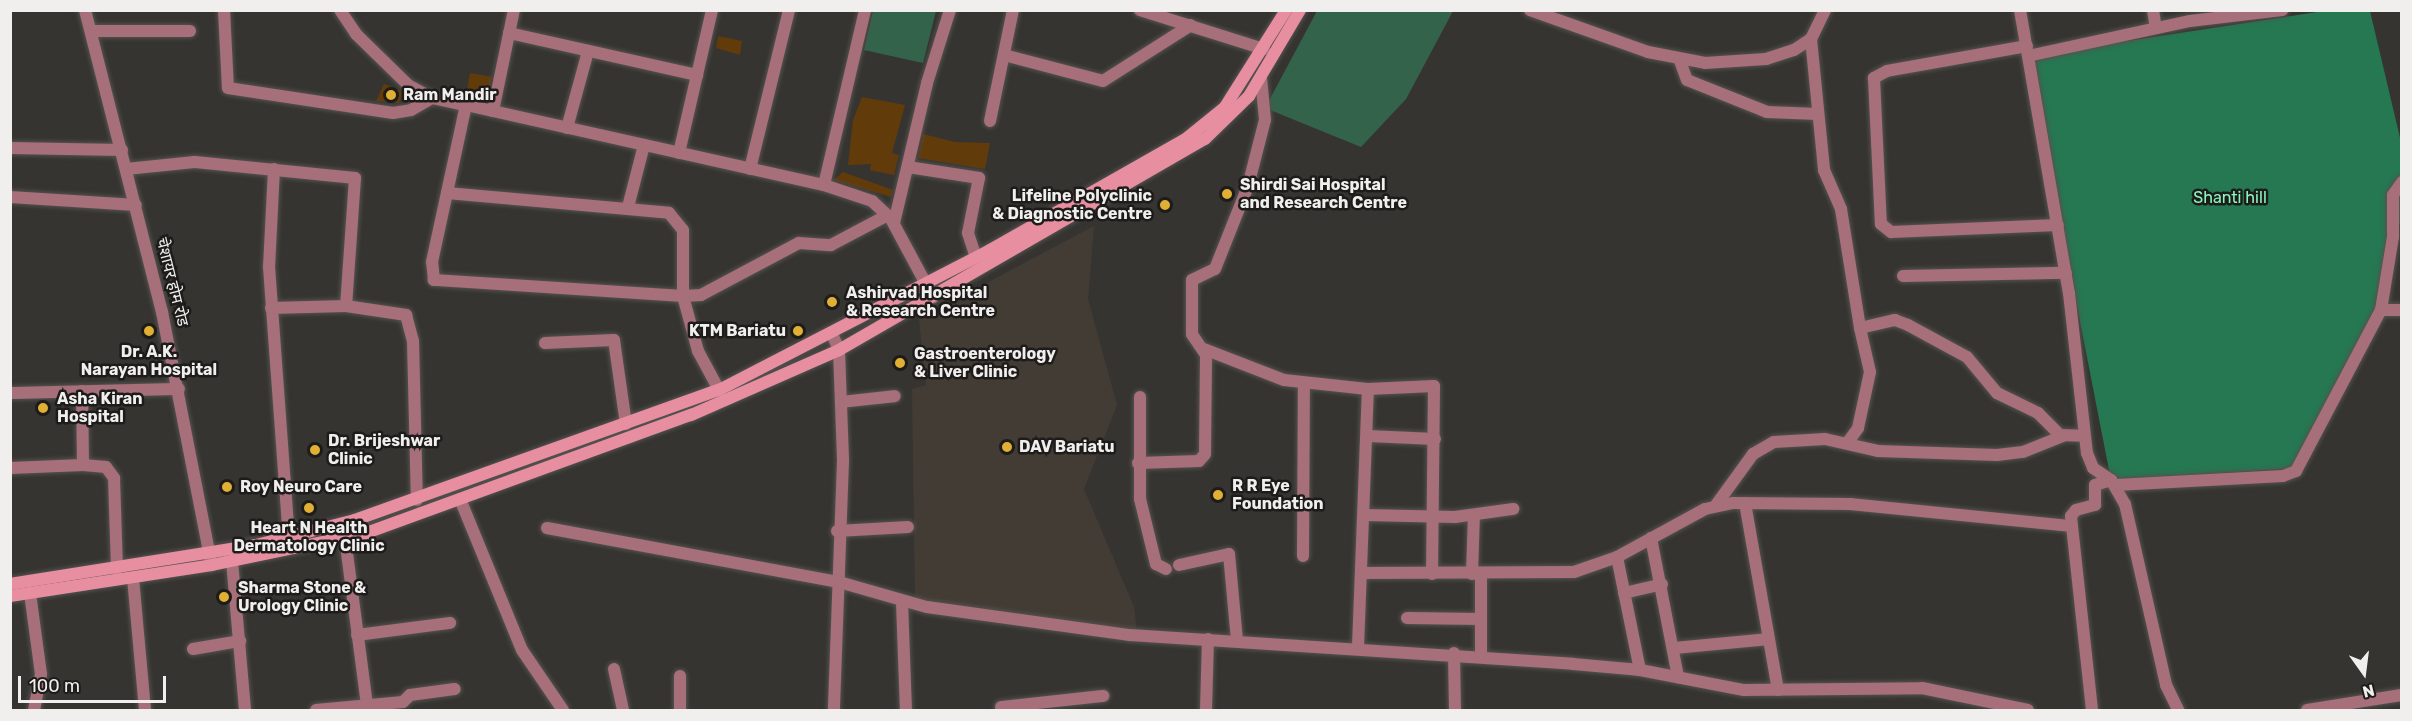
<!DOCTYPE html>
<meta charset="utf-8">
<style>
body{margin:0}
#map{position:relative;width:2412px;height:721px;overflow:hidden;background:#363431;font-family:Rubik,"Noto Sans Devanagari",sans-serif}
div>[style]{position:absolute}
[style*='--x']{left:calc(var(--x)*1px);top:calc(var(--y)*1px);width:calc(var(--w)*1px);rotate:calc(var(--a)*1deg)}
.built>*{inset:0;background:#433c35}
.green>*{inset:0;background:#33644b}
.forest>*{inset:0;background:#257852}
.building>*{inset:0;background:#623b0b;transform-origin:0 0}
.roads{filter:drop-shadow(0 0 2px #54524f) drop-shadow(0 0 2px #54524f)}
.minor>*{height:12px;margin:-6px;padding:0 6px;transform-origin:6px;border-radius:6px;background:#a66f7a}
.tertiary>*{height:12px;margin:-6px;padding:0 6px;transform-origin:6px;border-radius:6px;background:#a66f7a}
.secondary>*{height:12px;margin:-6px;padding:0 6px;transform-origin:6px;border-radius:6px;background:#e78ea1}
.dots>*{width:16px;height:16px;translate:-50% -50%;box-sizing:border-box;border:3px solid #1d1c1a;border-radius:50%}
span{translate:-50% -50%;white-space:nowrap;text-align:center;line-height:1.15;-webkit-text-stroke:5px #1d1c1a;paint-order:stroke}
.poi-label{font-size:16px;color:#f1efee;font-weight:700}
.left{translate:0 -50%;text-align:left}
.right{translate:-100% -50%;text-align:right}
.park-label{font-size:16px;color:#8af8be}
.street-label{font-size:16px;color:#f1efee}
.frame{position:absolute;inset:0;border:12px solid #f1efee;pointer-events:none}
.north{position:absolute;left:2334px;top:643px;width:60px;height:60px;-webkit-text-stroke:4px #1d1c1a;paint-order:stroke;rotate:166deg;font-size:16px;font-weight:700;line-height:24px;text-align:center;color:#f1efee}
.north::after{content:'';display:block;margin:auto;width:21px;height:27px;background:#f1efee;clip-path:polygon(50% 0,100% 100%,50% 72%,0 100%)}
.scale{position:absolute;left:18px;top:676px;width:148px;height:27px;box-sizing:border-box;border:3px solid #f1efee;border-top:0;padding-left:8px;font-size:18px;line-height:21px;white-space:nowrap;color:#f1efee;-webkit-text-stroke:4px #1d1c1a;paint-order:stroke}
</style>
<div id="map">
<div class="built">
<div style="clip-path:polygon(1094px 226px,1088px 299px,1117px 405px,1084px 489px,1134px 607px,1137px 632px,915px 600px,912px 389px,926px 385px,919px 319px)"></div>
</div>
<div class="green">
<div style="clip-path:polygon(873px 11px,936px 11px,923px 63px,864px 50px)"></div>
<div style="clip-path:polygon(1317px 11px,1453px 11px,1406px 99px,1361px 147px,1265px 108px)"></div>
</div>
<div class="forest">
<div style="clip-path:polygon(2324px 11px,2370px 11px,2401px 142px,2401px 218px,2378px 316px,2299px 468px,2111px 480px,2028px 56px)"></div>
</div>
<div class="building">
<div style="clip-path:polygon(718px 36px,742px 41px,740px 55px,716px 48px)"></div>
<div style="left:470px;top:73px;width:22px;height:24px;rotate:10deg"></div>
<div style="clip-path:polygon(384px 84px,404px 92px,399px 103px,376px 101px)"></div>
<div style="clip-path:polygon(862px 97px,905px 105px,892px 153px,899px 155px,894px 175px,870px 170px,871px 164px,848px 165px,853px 120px)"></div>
<div style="clip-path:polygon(923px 134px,955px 142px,990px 143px,985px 169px,918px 158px)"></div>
<div style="clip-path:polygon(843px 172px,893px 190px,891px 197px,834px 180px)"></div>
</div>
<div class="roads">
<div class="minor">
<div style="--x:224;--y:10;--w:78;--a:87.1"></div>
<div style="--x:228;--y:88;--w:167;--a:8.6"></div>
<div style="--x:393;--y:113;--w:18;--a:-9"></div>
<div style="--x:411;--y:110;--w:24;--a:-30"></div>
<div style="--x:340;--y:10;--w:29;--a:56"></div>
<div style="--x:356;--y:34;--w:73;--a:44.4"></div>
<div style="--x:408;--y:85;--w:27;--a:28"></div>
<div style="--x:432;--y:98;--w:35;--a:12"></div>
<div style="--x:1140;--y:10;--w:130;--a:17.5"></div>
<div style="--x:1530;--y:10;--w:125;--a:19.6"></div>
<div style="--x:1648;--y:52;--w:58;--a:10.9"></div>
<div style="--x:1705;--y:63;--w:61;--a:-3.8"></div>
<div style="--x:1766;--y:59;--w:29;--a:-18"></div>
<div style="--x:1794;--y:50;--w:20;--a:-33"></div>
<div style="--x:1811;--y:39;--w:32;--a:-64"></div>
<div style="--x:2020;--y:10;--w:287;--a:80.2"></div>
<div style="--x:2069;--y:293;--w:161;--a:83.6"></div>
<div style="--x:2087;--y:453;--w:16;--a:68"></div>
<div style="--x:2093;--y:468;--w:22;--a:34"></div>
<div style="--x:2111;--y:480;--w:28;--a:60"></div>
<div style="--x:2125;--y:504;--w:186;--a:77.2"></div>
<div style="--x:2166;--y:685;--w:28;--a:64"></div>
<div style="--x:2153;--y:10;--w:18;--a:81"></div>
<div style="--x:91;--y:31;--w:99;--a:0"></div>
<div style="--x:509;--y:33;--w:193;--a:12.6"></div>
<div style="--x:1811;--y:39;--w:132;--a:84.3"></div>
<div style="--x:1824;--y:170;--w:43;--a:66.4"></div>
<div style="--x:1841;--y:209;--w:121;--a:80.9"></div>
<div style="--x:1860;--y:328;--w:36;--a:-13"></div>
<div style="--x:1895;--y:320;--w:14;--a:21"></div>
<div style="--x:1908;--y:325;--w:67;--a:28.5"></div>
<div style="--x:1967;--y:357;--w:47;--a:50.2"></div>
<div style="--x:1997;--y:393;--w:46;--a:26"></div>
<div style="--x:2038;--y:413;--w:31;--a:45"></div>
<div style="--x:2060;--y:435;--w:24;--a:2"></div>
<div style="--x:2027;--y:46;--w:142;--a:169.9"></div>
<div style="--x:1887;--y:71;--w:15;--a:152"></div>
<div style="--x:1874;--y:78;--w:146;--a:87.3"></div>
<div style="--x:1881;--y:224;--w:13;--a:39"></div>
<div style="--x:1891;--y:232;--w:167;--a:-2.4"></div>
<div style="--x:1004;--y:55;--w:102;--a:14.7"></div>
<div style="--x:1103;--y:81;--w:104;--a:-32.5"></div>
<div style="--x:2028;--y:56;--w:166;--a:-12.2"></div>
<div style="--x:2190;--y:21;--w:93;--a:-6.8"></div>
<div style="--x:1680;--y:61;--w:20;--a:70"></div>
<div style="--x:1687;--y:80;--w:86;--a:21.8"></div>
<div style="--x:1767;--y:112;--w:51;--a:2.2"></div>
<div style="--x:493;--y:111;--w:103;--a:-78.3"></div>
<div style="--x:990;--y:121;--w:113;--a:-78.3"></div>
<div style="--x:567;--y:128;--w:80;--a:-74.7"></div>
<div style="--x:10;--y:148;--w:112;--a:1"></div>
<div style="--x:679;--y:153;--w:147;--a:-77"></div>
<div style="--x:908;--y:167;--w:72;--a:8.8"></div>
<div style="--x:979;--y:178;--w:56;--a:101.3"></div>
<div style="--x:968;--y:233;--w:25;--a:72"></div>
<div style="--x:126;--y:169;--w:69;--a:-5.8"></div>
<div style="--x:195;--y:162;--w:161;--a:5.7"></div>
<div style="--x:355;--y:178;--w:128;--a:94"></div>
<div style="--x:274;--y:169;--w:98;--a:92.9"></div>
<div style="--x:269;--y:267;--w:272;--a:85.8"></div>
<div style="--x:750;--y:169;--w:164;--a:-76.2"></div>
<div style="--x:824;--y:185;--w:180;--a:-76.8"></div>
<div style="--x:447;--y:193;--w:223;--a:5.1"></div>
<div style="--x:669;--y:213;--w:22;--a:51"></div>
<div style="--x:683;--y:230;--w:66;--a:90"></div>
<div style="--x:683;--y:296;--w:18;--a:-3"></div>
<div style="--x:701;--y:295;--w:111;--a:-28"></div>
<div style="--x:799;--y:243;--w:32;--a:4"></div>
<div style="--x:831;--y:245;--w:64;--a:-27.8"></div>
<div style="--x:10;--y:197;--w:126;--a:3.6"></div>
<div style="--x:628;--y:207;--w:64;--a:-75.5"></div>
<div style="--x:894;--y:223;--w:144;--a:-76.7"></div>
<div style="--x:927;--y:83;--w:77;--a:-72.5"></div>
<div style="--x:1903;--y:276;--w:163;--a:-1.1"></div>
<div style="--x:271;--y:308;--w:75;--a:-1.5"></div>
<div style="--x:346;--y:306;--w:61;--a:8.5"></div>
<div style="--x:406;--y:315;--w:27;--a:75"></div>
<div style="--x:413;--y:341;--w:159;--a:88.6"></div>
<div style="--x:2381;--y:310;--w:21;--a:0"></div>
<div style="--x:832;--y:334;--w:17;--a:66"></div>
<div style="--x:839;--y:350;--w:111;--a:87.9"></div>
<div style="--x:843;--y:461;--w:249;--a:92.1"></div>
<div style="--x:545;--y:343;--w:69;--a:-2.5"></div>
<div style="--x:614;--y:340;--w:85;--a:81.9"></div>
<div style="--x:1204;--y:349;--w:86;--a:21.2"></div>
<div style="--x:1284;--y:380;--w:84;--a:6.1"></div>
<div style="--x:1368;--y:389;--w:66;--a:-2.6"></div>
<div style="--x:1434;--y:386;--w:188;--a:90.6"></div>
<div style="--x:719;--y:390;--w:44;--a:-118.3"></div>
<div style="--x:698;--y:351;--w:57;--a:-105.3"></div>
<div style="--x:683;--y:296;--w:250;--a:-176.3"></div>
<div style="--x:434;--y:280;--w:18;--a:-96"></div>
<div style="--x:432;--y:262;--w:161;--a:-77.8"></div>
<div style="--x:466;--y:105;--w:367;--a:12.6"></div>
<div style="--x:824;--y:185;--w:51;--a:18.4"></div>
<div style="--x:872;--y:201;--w:26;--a:43"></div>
<div style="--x:891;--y:219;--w:89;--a:61.7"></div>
<div style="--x:82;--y:391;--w:74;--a:89.2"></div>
<div style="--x:83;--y:465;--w:23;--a:5"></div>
<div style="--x:106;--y:467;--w:14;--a:54"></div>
<div style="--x:114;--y:478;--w:91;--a:88.1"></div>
<div style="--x:10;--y:393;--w:169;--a:-1.4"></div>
<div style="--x:1140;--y:397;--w:102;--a:90"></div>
<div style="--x:1140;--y:499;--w:67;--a:76.2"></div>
<div style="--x:1156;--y:564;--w:11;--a:27"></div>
<div style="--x:841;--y:402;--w:54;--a:-6.3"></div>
<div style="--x:1368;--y:436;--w:67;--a:2.6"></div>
<div style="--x:1848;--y:442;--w:17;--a:-54"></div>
<div style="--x:1858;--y:428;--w:57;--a:-77.9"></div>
<div style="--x:1870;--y:372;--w:45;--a:-102.8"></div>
<div style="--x:1138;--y:463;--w:61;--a:-1.9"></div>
<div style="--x:1199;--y:461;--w:9;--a:-49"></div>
<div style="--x:1205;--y:454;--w:99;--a:-89.4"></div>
<div style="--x:1206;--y:355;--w:25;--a:-124"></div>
<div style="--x:1192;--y:334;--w:54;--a:-90"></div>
<div style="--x:1192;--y:280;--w:25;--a:-26"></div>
<div style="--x:1215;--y:269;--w:89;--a:-68.3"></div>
<div style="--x:1248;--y:186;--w:68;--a:-75.6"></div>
<div style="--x:1265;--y:120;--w:42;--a:-95.4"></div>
<div style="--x:10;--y:468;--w:73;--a:-2.4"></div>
<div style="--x:2116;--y:485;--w:167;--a:-3.1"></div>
<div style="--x:2283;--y:476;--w:14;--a:-21"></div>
<div style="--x:2296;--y:471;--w:182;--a:-62.2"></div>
<div style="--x:2381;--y:310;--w:74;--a:-80.7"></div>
<div style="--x:2393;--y:237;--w:42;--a:-90"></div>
<div style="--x:2393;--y:195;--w:16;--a:-55"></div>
<div style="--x:460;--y:499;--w:163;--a:67.7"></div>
<div style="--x:522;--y:650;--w:73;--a:55.7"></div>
<div style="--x:1745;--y:503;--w:190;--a:80"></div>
<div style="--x:1716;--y:505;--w:63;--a:-54"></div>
<div style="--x:1753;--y:454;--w:24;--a:-30"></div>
<div style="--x:1774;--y:442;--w:51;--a:-3.4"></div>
<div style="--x:1825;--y:439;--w:54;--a:12.8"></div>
<div style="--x:1878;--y:451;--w:119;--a:1.9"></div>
<div style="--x:1997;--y:455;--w:26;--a:-7"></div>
<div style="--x:2023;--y:452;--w:43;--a:-21.8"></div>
<div style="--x:1365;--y:515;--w:90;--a:1.3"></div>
<div style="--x:1455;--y:517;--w:59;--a:-7.9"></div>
<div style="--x:547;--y:528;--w:297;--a:10.5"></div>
<div style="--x:839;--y:582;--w:91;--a:15.9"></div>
<div style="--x:927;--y:607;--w:205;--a:7.9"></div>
<div style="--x:1130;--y:635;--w:444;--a:3.7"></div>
<div style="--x:1573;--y:664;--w:67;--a:5.1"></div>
<div style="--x:1640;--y:670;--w:106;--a:10.9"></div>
<div style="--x:1744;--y:690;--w:178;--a:-0.6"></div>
<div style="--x:1922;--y:688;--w:108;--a:11.7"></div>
<div style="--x:837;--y:531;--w:71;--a:-3.2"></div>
<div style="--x:345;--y:538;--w:168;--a:82.5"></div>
<div style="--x:1651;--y:538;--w:142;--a:79"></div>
<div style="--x:1303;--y:556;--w:173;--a:-89.7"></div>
<div style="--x:1617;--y:557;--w:115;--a:78.5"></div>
<div style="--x:232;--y:561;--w:150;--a:85"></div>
<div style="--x:1179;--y:565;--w:51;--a:-12.4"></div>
<div style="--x:1229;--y:554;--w:86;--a:84.7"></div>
<div style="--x:1362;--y:573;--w:212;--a:-0.3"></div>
<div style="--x:1574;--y:572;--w:46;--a:-19.2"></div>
<div style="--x:1617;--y:557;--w:100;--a:-28.6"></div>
<div style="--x:1705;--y:509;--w:29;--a:-12"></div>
<div style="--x:1733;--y:503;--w:117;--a:0.5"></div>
<div style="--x:1850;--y:504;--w:223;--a:5.7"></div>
<div style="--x:1472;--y:574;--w:59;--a:-88.1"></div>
<div style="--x:1481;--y:574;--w:82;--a:90"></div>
<div style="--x:133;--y:578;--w:133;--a:84.8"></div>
<div style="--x:30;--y:593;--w:82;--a:82.3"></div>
<div style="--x:41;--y:674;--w:37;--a:101"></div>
<div style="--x:1624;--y:593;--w:39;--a:-13"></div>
<div style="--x:902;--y:602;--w:108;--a:87.9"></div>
<div style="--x:1407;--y:618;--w:74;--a:0.8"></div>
<div style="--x:357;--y:635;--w:94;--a:-7.4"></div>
<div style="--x:1358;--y:647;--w:258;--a:-87.8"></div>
<div style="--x:1675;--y:648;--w:94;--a:-5.5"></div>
<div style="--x:193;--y:649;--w:48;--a:-9.7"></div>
<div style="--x:1454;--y:653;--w:57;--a:89"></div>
<div style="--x:614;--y:669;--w:42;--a:77.6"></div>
<div style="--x:1001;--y:707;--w:103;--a:-6.2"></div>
<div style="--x:316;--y:710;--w:87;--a:-5.3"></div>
<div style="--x:403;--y:702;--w:10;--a:-45"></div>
<div style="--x:410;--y:695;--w:45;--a:-7.6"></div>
<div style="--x:680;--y:710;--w:34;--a:-90"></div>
<div style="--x:1206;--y:710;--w:71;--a:-88.4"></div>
<div style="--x:2092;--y:710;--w:195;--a:-96.2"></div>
<div style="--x:2071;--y:516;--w:8;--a:-50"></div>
<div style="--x:2076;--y:510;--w:20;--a:-15"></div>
<div style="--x:2095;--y:505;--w:20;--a:-90"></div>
<div style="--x:2095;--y:485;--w:17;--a:-17"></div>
<div style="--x:2307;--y:710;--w:96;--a:-9"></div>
</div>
<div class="tertiary">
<div style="--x:85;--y:10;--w:312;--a:75.7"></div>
<div style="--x:162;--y:312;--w:254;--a:78.9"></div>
</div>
<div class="secondary">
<div style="--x:10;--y:584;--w:249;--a:-9"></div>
<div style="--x:256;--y:545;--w:102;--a:-14.2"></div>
<div style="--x:355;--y:520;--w:387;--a:-19.7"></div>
<div style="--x:719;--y:390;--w:305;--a:-27.3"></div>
<div style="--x:990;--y:250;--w:227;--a:-29.6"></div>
<div style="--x:1187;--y:138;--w:49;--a:-39.2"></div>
<div style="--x:1225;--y:107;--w:115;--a:-57.8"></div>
<div style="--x:10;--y:596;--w:204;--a:-8.7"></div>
<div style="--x:212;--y:565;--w:157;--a:-11.7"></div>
<div style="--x:366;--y:533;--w:346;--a:-20"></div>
<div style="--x:691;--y:415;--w:162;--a:-23.7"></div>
<div style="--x:839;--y:350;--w:422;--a:-30"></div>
<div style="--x:1205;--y:139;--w:62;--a:-44.3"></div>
<div style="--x:1249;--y:96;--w:100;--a:-59.3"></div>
</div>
</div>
<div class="dots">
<div style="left:391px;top:95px;background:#e0b034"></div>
<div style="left:1227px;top:194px;background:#e0b034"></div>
<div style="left:1165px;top:205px;background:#e0b034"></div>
<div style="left:832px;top:302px;background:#e0b034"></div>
<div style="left:149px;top:331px;background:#e0b034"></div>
<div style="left:798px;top:331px;background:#e0b034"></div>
<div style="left:900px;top:363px;background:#e0b034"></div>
<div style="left:43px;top:408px;background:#e0b034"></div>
<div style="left:1007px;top:447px;background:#e0b034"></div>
<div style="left:315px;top:450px;background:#e0b034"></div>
<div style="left:227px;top:487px;background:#e0b034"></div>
<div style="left:1218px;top:495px;background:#e0b034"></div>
<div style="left:309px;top:508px;background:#e0b034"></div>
<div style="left:224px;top:597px;background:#e0b034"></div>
</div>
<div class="poi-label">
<span class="left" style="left:403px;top:95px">Ram Mandir</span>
<span class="left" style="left:1240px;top:194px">Shirdi Sai Hospital<br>and Research Centre</span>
<span class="right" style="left:1152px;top:205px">Lifeline Polyclinic<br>&amp; Diagnostic Centre</span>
<span class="left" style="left:846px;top:302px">Ashirvad Hospital<br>&amp; Research Centre</span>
<span class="right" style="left:786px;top:331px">KTM Bariatu</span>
<span style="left:149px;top:361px">Dr. A.K.<br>Narayan Hospital</span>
<span class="left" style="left:914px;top:363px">Gastroenterology<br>&amp; Liver Clinic</span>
<span class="left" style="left:57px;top:408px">Asha Kiran<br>Hospital</span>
<span class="left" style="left:328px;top:450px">Dr. Brijeshwar<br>Clinic</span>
<span class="left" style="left:1019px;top:447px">DAV Bariatu</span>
<span class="left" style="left:1232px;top:495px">R R Eye<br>Foundation</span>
<span class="left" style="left:240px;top:487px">Roy Neuro Care</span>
<span style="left:309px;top:537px">Heart N Health<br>Dermatology Clinic</span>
<span class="left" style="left:238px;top:597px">Sharma Stone &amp;<br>Urology Clinic</span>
</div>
<div class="park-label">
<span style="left:2230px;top:198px">Shanti hill</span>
</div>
<div class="street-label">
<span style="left:172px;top:282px;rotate:76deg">चेशायर होम रोड</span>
</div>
<div class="frame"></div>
<div class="north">N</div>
<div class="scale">100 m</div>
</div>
